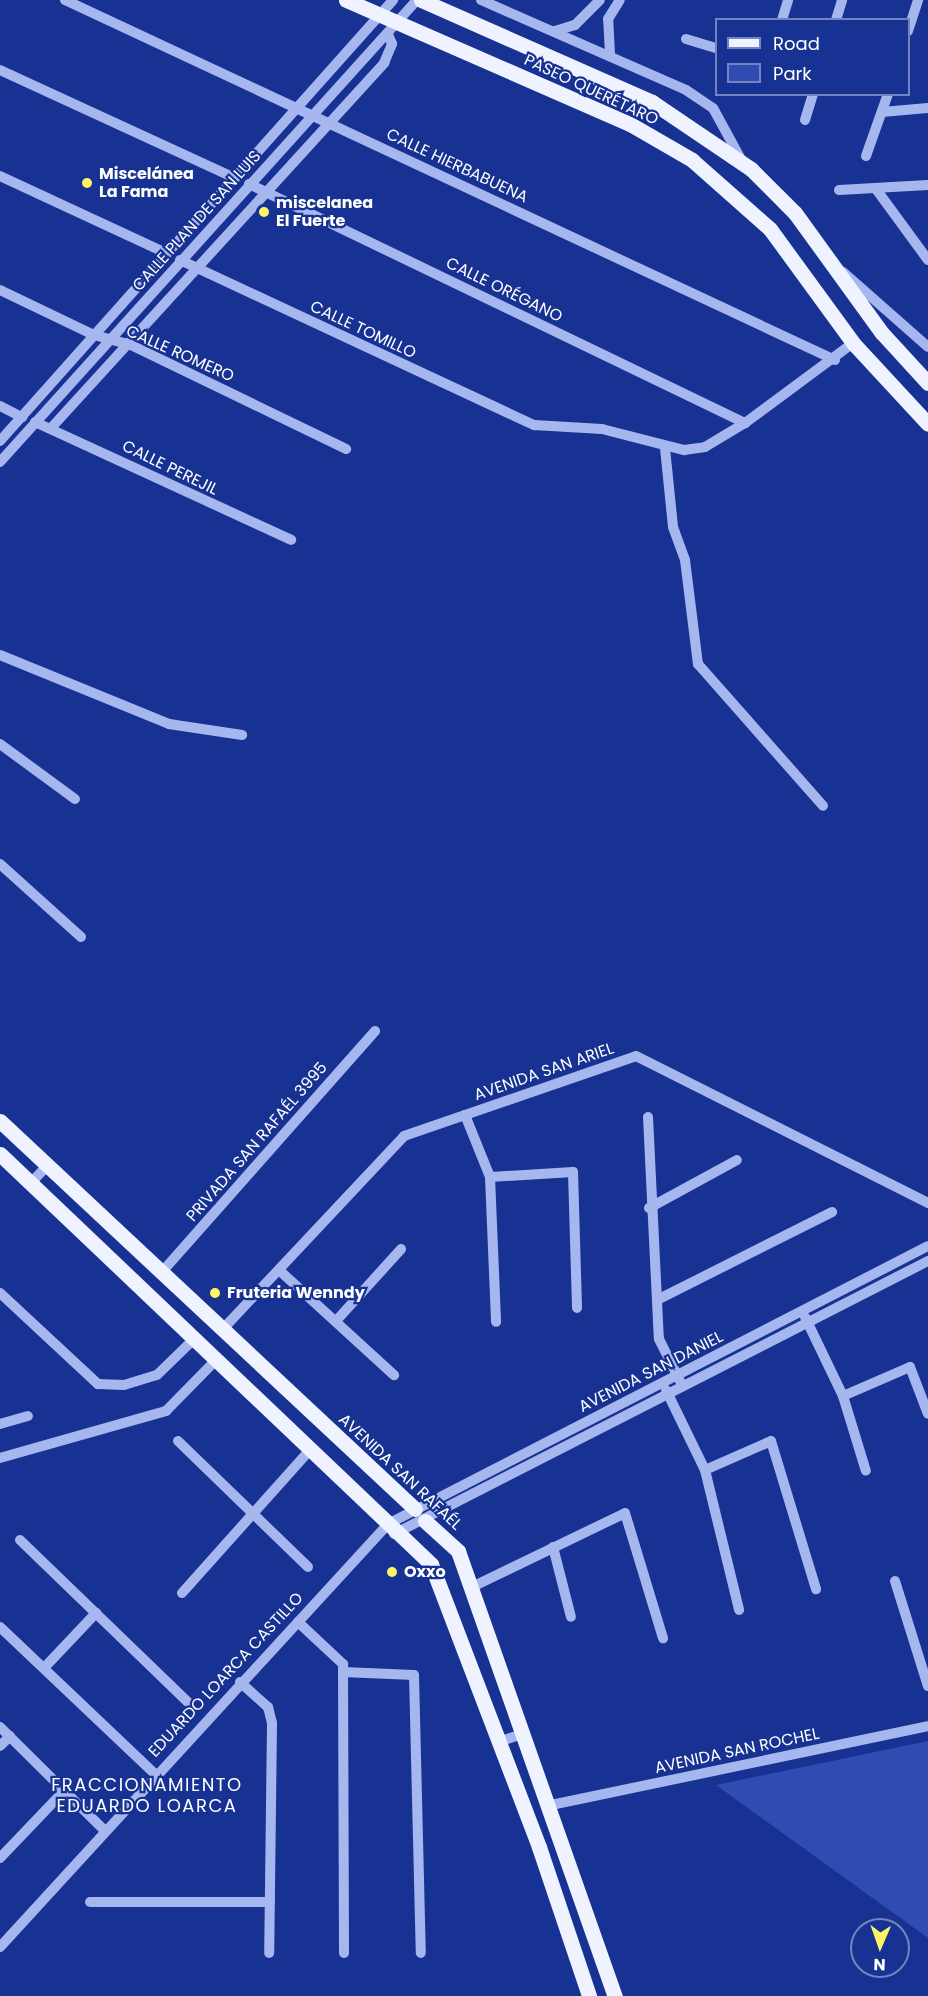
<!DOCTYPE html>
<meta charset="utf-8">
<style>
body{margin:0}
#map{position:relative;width:928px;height:1996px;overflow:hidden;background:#173292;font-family:Poppins,sans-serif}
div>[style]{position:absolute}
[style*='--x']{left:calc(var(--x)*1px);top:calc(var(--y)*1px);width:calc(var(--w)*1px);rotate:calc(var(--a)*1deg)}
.green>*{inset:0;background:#2e4cb1}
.minor>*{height:10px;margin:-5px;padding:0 5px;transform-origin:5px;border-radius:5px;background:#a6b7f0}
.major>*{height:15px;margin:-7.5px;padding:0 7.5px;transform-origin:7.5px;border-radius:7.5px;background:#eff2ff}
.dots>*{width:16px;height:16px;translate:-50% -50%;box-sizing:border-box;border:3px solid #173292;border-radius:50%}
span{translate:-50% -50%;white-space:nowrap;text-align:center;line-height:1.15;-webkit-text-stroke:4.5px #173292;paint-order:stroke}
.street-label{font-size:16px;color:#fff}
.poi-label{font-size:16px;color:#fff;font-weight:700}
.left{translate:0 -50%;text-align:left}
.neighbourhood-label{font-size:18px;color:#fff;letter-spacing:1.5px}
.legend{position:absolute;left:715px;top:18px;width:195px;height:78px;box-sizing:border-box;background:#173292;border:2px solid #7484be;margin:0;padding:8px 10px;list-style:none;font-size:18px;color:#fff}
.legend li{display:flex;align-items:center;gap:12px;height:30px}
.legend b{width:30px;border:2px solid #7484be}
.north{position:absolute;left:850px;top:1918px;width:60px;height:60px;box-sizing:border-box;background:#173292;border:2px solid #7484be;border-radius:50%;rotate:182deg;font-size:16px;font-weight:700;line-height:24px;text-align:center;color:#fff}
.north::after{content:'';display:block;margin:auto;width:21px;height:27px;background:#fff465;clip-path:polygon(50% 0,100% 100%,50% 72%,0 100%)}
</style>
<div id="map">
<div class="green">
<div style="clip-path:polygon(928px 1741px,928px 1938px,716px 1785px)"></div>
</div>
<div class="minor">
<div style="--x:65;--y:0;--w:850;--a:25.06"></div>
<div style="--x:481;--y:0;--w:224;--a:23.7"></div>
<div style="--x:686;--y:90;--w:32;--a:34"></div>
<div style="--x:713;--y:108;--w:63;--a:61.4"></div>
<div style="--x:782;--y:20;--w:21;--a:-73"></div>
<div style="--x:836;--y:20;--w:21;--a:-73"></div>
<div style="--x:555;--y:31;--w:21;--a:-17"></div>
<div style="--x:575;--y:25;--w:35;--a:-45"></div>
<div style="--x:908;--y:31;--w:33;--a:-72"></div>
<div style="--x:686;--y:39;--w:31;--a:17"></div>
<div style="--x:610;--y:54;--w:35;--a:-93"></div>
<div style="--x:608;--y:19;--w:22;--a:-58"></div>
<div style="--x:0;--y:70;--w:259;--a:24.7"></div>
<div style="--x:882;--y:112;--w:46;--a:-5"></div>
<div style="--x:805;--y:120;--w:27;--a:-73"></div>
<div style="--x:866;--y:156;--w:66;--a:-70.5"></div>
<div style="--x:0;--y:176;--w:183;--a:24.9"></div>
<div style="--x:249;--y:184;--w:551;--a:25.73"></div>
<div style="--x:876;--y:189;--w:88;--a:53.8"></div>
<div style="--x:839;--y:190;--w:89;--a:-3.2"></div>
<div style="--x:180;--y:260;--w:391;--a:25"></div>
<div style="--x:534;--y:425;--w:68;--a:3.4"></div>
<div style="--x:602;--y:429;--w:85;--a:14.4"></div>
<div style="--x:684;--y:450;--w:21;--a:-8"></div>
<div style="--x:705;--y:447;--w:47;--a:-31"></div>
<div style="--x:745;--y:423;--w:134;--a:-36.5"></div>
<div style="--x:843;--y:272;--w:113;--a:41.4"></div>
<div style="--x:0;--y:290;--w:104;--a:25.6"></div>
<div style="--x:94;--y:335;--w:38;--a:15"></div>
<div style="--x:131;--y:345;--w:239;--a:25.8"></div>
<div style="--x:0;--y:406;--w:25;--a:27"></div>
<div style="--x:35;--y:422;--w:282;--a:24.7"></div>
<div style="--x:52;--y:427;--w:493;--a:-47.6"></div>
<div style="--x:384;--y:63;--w:21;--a:-67"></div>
<div style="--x:392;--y:44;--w:11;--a:-112"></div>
<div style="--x:0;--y:441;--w:591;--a:-48.29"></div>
<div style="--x:665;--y:448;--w:79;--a:84.2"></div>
<div style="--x:673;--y:527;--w:35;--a:70"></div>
<div style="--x:685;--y:560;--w:105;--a:82.9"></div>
<div style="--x:698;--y:664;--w:189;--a:48.6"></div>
<div style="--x:0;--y:462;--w:622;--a:-47.93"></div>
<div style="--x:0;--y:655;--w:183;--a:22.2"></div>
<div style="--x:169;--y:724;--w:74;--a:8.6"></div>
<div style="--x:0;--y:744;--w:93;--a:36.3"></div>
<div style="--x:0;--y:864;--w:109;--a:42"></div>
<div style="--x:465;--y:1115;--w:67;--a:68"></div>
<div style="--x:490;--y:1177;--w:145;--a:87.6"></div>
<div style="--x:648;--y:1117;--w:222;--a:87.2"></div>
<div style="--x:659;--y:1339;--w:47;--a:63.4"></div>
<div style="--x:490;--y:1177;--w:83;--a:-3.4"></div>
<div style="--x:573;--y:1172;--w:136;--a:88.3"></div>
<div style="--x:31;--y:1183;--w:23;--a:-47"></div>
<div style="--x:649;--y:1208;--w:100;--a:-28.6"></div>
<div style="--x:279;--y:1270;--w:156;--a:42.4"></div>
<div style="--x:161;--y:1273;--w:323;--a:-48.5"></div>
<div style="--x:0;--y:1293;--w:134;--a:42.9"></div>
<div style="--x:98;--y:1384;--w:26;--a:2"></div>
<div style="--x:124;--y:1385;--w:34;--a:-17"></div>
<div style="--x:157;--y:1375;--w:49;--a:-44.2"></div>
<div style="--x:657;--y:1300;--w:196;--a:-26.7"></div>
<div style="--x:805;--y:1317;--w:88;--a:64.3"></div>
<div style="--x:843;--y:1396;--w:78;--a:73"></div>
<div style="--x:336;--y:1321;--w:97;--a:-47.9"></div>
<div style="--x:222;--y:1330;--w:266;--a:-46.8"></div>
<div style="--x:404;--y:1136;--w:245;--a:-19"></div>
<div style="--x:636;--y:1056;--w:327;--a:26.7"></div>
<div style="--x:666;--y:1390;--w:89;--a:64"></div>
<div style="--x:705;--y:1470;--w:144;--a:76.3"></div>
<div style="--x:843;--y:1396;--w:73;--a:-23.4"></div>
<div style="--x:910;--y:1367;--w:50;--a:69"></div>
<div style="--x:0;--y:1424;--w:29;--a:-16"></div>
<div style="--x:178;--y:1441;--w:181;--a:44.1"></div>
<div style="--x:0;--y:1458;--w:173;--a:-15.8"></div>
<div style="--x:166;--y:1411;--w:69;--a:-45.6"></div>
<div style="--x:705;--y:1470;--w:72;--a:-23.7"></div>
<div style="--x:771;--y:1441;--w:155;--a:73.1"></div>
<div style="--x:394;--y:1534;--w:600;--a:-27.08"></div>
<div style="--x:20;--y:1540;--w:233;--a:44"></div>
<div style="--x:553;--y:1547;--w:72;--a:75.6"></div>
<div style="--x:895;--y:1581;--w:110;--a:72.6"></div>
<div style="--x:470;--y:1588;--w:172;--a:-25.8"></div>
<div style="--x:625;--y:1513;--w:131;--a:73.1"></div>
<div style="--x:182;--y:1593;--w:192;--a:-48.2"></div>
<div style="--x:298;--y:1622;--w:62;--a:43"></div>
<div style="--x:343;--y:1664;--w:289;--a:89.8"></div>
<div style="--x:0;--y:1627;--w:212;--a:43.5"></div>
<div style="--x:44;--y:1668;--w:76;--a:-46.6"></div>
<div style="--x:343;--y:1672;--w:71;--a:2.4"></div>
<div style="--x:414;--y:1675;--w:278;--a:88.6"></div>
<div style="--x:240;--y:1682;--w:38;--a:42"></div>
<div style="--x:268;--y:1707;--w:16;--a:76"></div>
<div style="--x:272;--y:1723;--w:230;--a:90.7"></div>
<div style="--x:0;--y:1727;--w:145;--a:44.7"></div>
<div style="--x:498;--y:1742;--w:28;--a:-18"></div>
<div style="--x:0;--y:1746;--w:14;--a:-45"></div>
<div style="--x:551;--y:1805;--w:385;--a:-11.8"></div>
<div style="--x:0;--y:1858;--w:93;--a:-46.3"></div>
<div style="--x:90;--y:1902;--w:180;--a:0"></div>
<div style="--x:0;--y:1947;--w:574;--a:-47.47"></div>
<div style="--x:388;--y:1524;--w:607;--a:-27.24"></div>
</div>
<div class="major">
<div style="--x:346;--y:0;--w:310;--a:23.6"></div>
<div style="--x:630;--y:124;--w:72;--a:30.1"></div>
<div style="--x:692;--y:160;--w:104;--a:41.5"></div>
<div style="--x:770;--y:229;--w:141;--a:53.9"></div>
<div style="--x:853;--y:343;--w:110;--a:47.2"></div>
<div style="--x:421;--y:0;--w:253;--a:23.8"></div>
<div style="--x:652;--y:102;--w:120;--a:34.1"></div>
<div style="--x:751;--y:169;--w:62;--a:45"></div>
<div style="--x:795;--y:213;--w:148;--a:54.1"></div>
<div style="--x:882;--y:333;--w:68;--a:47.4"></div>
<div style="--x:0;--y:1121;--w:568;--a:43.07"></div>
<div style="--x:0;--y:1154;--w:595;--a:43.57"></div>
<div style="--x:431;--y:1564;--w:303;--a:69.1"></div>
<div style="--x:539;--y:1847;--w:157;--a:71.4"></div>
<div style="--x:425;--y:1521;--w:45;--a:42.3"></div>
<div style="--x:458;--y:1551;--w:472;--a:70.6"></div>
</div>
<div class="dots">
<div style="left:87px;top:183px;background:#fff465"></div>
<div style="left:264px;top:212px;background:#fff465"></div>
<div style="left:215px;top:1293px;background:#fff465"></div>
<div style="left:392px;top:1572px;background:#fff465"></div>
</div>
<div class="street-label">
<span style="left:591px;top:90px;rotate:25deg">PASEO QUERÉTARO</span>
<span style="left:457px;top:166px;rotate:25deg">CALLE HIERBABUENA</span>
<span style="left:197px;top:221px;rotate:-48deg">CALLE PLAN DE SAN LUIS</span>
<span style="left:504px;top:290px;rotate:26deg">CALLE ORÉGANO</span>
<span style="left:363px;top:330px;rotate:25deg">CALLE TOMILLO</span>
<span style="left:180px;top:354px;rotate:24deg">CALLE ROMERO</span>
<span style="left:170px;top:468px;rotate:26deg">CALLE PEREJIL</span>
<span style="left:544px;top:1072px;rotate:-19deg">AVENIDA SAN ARIEL</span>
<span style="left:257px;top:1142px;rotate:-49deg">PRIVADA SAN RAFAÉL 3995</span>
<span style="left:651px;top:1372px;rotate:-27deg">AVENIDA SAN DANIEL</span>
<span style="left:400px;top:1472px;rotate:43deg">AVENIDA SAN RAFAÉL</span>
<span style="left:226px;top:1675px;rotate:-47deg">EDUARDO LOARCA CASTILLO</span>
<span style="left:737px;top:1751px;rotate:-12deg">AVENIDA SAN ROCHEL</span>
</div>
<div class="poi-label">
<span class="left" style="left:99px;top:183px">Miscelánea<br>La Fama</span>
<span class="left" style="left:276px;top:212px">miscelanea<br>El Fuerte</span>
<span class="left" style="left:227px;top:1293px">Fruteria Wenndy</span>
<span class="left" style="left:404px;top:1572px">Oxxo</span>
</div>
<div class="neighbourhood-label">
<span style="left:147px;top:1796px">FRACCIONAMIENTO<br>EDUARDO LOARCA</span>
</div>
<ul class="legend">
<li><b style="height:8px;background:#eff2ff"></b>Road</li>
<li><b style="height:16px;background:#2e4cb1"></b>Park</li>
</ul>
<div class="north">N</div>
</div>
